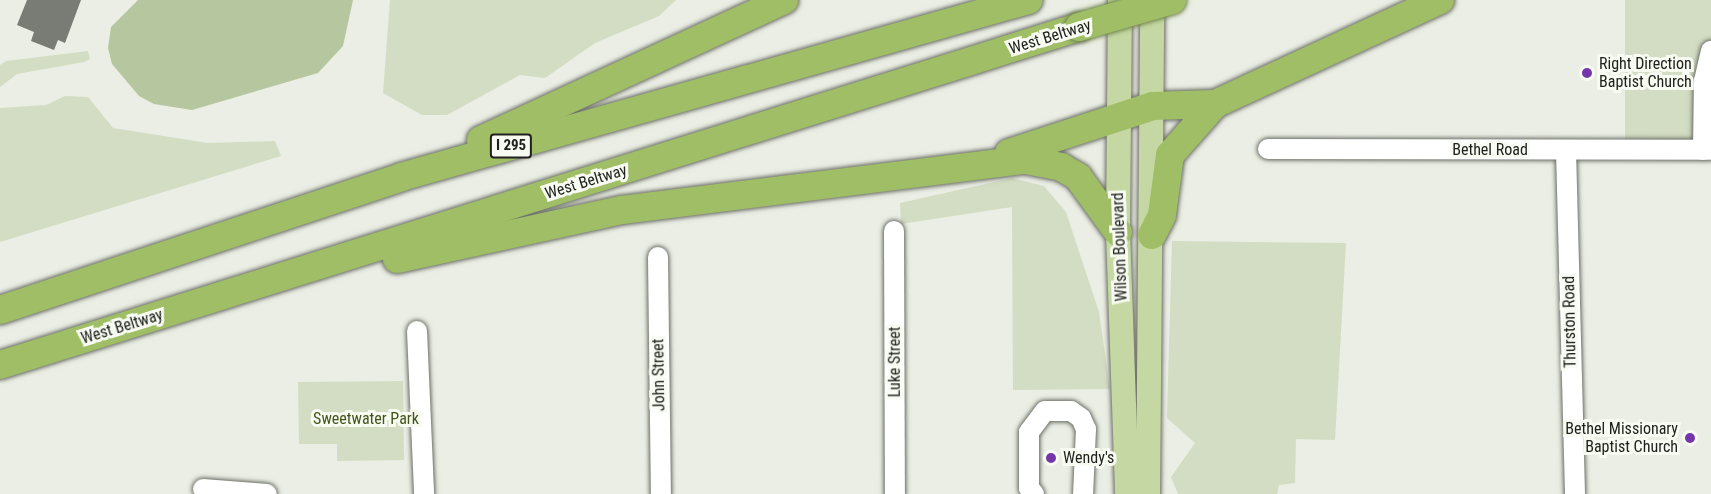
<!DOCTYPE html>
<style>
body{margin:0}
#map{position:relative;width:1711px;height:494px;overflow:hidden;background:#eaeee4;font-family:"Roboto Condensed",sans-serif}
div>[style]{position:absolute}
[style*='--x']{left:calc(var(--x)*1px);top:calc(var(--y)*1px);width:calc(var(--w)*1px);rotate:calc(var(--a)*1deg)}
.green>*{inset:0;background:#d3ddc3;transform-origin:0 0}
.water>*{inset:0;background:#b6c69e}
.building>*{inset:0;background:#797c74}
.roads{filter:drop-shadow(0 0 2px #6d7068) drop-shadow(0 0 2px #6d7068)}
.minor>*{height:20px;margin:-10px;padding:0 10px;transform-origin:10px;border-radius:10px;background:#fff}
.major>*{height:24px;margin:-12px;padding:0 12px;transform-origin:12px;border-radius:12px;background:#c5d8a3}
.highway>*{height:28px;margin:-14px;padding:0 14px;transform-origin:14px;border-radius:14px;background:#9fbe66}
.bridges{filter:drop-shadow(0 0 2px #73874d) drop-shadow(0 0 2px #73874d)}
.highway-bridge>*{height:28px;margin:-14px;padding:0 14px;transform-origin:14px;border-radius:14px;background:#9fbe66}
.dots>*{width:16px;height:16px;translate:-50% -50%;box-sizing:border-box;border:3px solid #f7fbf1;border-radius:50%}
span{translate:-50% -50%;white-space:nowrap;text-align:center;line-height:1.15;-webkit-text-stroke:6px #f7fbf1;paint-order:stroke}
.shield-label span{padding:2px 4px;background:#f7fbf1;border:2px solid;border-radius:4px;-webkit-text-stroke-width:0}
.shield-label{font-size:15px;color:#20211e;font-weight:700}
.street-label{font-size:16px;color:#20211e}
.poi-label{font-size:16px;color:#20211e}
.left{translate:0 -50%;text-align:left}
.right{translate:-100% -50%;text-align:right}
.park-label{font-size:16px;color:#425519}
</style>
<div id="map">
<div class="green">
<div style="clip-path:polygon(390px 0,676px 0,659px 16px,595px 43px,545px 78px,520px 75px,447px 115px,422px 115px,383px 93px)"></div>
<div style="left:1625px;top:0;width:86px;height:144px"></div>
<div style="clip-path:polygon(88px 51px,90px 59px,84px 62px,17px 74px,0 87px,0 65px,6px 61px)"></div>
<div style="clip-path:polygon(65px 96px,88px 97px,113px 128px,208px 143px,275px 141px,281px 156px,0 242px,0 108px,46px 105px)"></div>
<div style="clip-path:polygon(1012px 178px,1044px 186px,1066px 212px,1099px 312px,1110px 389px,1013px 390px,1012px 207px,901px 224px,900px 203px)"></div>
<div style="clip-path:polygon(1172px 241px,1346px 243px,1335px 440px,1296px 439px,1295px 483px,1279px 485px,1277px 494px,1178px 494px,1171px 477px,1195px 443px,1167px 418px)"></div>
<div style="clip-path:polygon(403px 381px,404px 460px,337px 461px,337px 444px,299px 444px,298px 382px)"></div>
</div>
<div class="water">
<div style="clip-path:polygon(138px 0,353px 0,343px 46px,318px 73px,192px 110px,154px 104px,139px 96px,112px 64px,108px 48px,111px 27px)"></div>
</div>
<div class="building">
<div style="clip-path:polygon(27px 0,81px 0,65px 43px,58px 40px,54px 50px,31px 41px,34px 32px,17px 25px)"></div>
</div>
<div class="roads">
<div class="minor">
<div style="--x:1268;--y:149;--w:443;--a:0.1"></div>
<div style="--x:1566;--y:150;--w:344;--a:88.5"></div>
<div style="--x:1703;--y:150;--w:69;--a:-89.2"></div>
<div style="--x:1704;--y:81;--w:31;--a:-77"></div>
<div style="--x:894;--y:231;--w:263;--a:89.8"></div>
<div style="--x:658;--y:257;--w:237;--a:89.3"></div>
<div style="--x:417;--y:331;--w:163;--a:87.5"></div>
<div style="--x:203;--y:489;--w:64;--a:4.5"></div>
<div style="--x:1034;--y:494;--w:8;--a:-130"></div>
<div style="--x:1029;--y:488;--w:56;--a:-90"></div>
<div style="--x:1029;--y:432;--w:26;--a:-53"></div>
<div style="--x:1045;--y:411;--w:26;--a:0"></div>
<div style="--x:1071;--y:411;--w:12;--a:35"></div>
<div style="--x:1081;--y:418;--w:12;--a:66"></div>
<div style="--x:1086;--y:429;--w:65;--a:92.6"></div>
</div>
<div class="major">
<div style="--x:1120;--y:0;--w:232;--a:90.5"></div>
<div style="--x:1118;--y:232;--w:262;--a:88"></div>
<div style="--x:1148;--y:494;--w:494;--a:-89.5"></div>
</div>
<div class="highway">
<div style="--x:481;--y:140;--w:334;--a:-24.8"></div>
<div style="--x:1009;--y:153;--w:151;--a:-18.1"></div>
<div style="--x:1153;--y:106;--w:62;--a:-1.8"></div>
<div style="--x:1215;--y:104;--w:248;--a:-24.8"></div>
<div style="--x:1152;--y:235;--w:22;--a:-63"></div>
<div style="--x:1162;--y:215;--w:61;--a:-82.4"></div>
<div style="--x:1170;--y:155;--w:68;--a:-48.6"></div>
<div style="--x:397;--y:259;--w:230;--a:-12.3"></div>
<div style="--x:622;--y:210;--w:407;--a:-7.1"></div>
<div style="--x:1026;--y:160;--w:36;--a:11"></div>
<div style="--x:1061;--y:167;--w:20;--a:30"></div>
<div style="--x:1078;--y:177;--w:68;--a:54"></div>
<div style="--x:0;--y:310;--w:422;--a:-18.3"></div>
<div style="--x:401;--y:177;--w:652;--a:-15.76"></div>
<div style="--x:0;--y:365;--w:1131;--a:-17.39"></div>
</div>
</div>
<div class="bridges">
<div class="highway-bridge">
<div style="--x:1079;--y:27;--w:97;--a:-16.2"></div>
</div>
</div>
<div class="dots">
<div style="left:1587px;top:73px;background:#7536ab"></div>
<div style="left:1690px;top:438px;background:#7536ab"></div>
<div style="left:1051px;top:458px;background:#7536ab"></div>
</div>
<div class="shield-label">
<span style="left:511px;top:146px">I 295</span>
</div>
<div class="street-label">
<span style="left:1050px;top:37px;rotate:-17deg">West Beltway</span>
<span style="left:1490px;top:150px">Bethel Road</span>
<span style="left:586px;top:182px;rotate:-17deg">West Beltway</span>
<span style="left:1120px;top:247px;rotate:-92deg">Wilson Boulevard</span>
<span style="left:1570px;top:322px;rotate:-91deg">Thurston Road</span>
<span style="left:122px;top:327px;rotate:-17deg">West Beltway</span>
<span style="left:895px;top:362px;rotate:-90deg">Luke Street</span>
<span style="left:659px;top:375px;rotate:-91deg">John Street</span>
</div>
<div class="poi-label">
<span class="left" style="left:1599px;top:73px">Right Direction<br>Baptist Church</span>
<span class="right" style="left:1678px;top:438px">Bethel Missionary<br>Baptist Church</span>
<span class="left" style="left:1063px;top:458px">Wendy's</span>
</div>
<div class="park-label">
<span style="left:366px;top:419px">Sweetwater Park</span>
</div>
</div>
